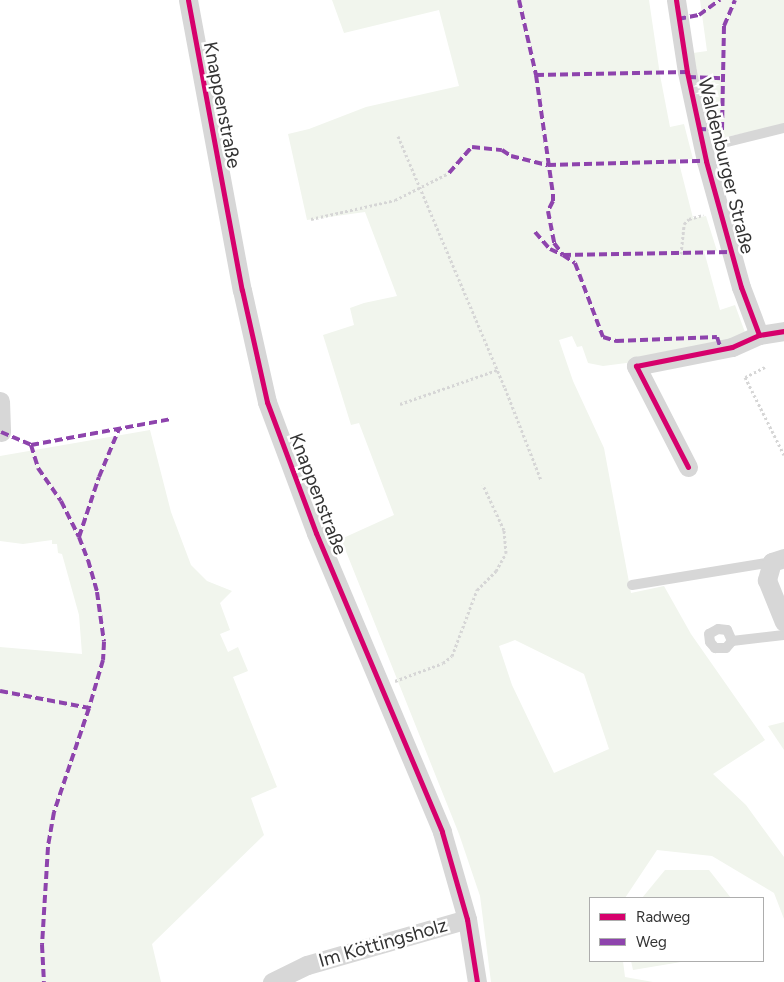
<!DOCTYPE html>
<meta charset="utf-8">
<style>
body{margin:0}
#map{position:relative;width:784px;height:982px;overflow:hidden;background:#fff;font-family:Figtree,sans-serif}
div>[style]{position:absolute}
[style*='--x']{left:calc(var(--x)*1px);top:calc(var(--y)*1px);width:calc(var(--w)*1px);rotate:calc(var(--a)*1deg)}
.green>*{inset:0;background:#f1f5ed}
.path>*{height:3px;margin-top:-1.5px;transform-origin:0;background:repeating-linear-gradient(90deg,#d6d6d6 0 2.5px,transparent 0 5px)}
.lane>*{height:10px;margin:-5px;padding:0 5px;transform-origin:5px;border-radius:5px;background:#d7d7d7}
.street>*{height:19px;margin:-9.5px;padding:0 9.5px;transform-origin:9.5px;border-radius:9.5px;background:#d7d7d7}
.quiet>*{height:4px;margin-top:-2px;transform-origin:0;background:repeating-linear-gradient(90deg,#8e44ad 0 8px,transparent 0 12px)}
.cycleway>*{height:5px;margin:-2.5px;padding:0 2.5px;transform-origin:2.5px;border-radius:2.5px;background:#d6006c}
span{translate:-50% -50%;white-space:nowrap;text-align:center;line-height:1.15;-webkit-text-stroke:5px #fff;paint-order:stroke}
.street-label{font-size:19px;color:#333}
.legend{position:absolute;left:589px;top:897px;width:175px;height:65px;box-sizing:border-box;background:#fff;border:1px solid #adadad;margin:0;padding:6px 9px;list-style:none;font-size:15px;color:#333}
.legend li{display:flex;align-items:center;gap:10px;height:25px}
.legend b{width:25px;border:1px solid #adadad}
</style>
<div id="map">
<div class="green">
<div style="clip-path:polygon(evenodd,332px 0,649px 0,660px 75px,670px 127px,684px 124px,693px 159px,678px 159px,693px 218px,706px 216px,717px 251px,704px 251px,720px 310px,735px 305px,746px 335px,642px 361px,603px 366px,588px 363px,582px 346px,577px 347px,572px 336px,559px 340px,573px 381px,604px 448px,631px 593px,664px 586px,691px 634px,765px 740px,713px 774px,746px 805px,784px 857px,784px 919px,774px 893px,712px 856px,657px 850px,625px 898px,590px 898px,590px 961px,623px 961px,625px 977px,653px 982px,491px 982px,480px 896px,459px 834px,341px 539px,394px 515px,359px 423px,351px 425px,323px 335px,354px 325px,350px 308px,364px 303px,397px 296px,365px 212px,307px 220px,288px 134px,309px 129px,366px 107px,459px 86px,439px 10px,344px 33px,332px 0,515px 640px,584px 674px,609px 749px,554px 773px,512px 685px,499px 646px,515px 640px)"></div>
<div style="clip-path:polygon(700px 0,784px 0,784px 125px,711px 140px,693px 53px,707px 51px)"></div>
<div style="clip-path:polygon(150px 430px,171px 512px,191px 565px,207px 581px,232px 591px,220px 603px,230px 630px,220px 634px,228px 652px,238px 647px,248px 671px,233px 677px,277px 787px,251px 798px,264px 835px,152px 944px,161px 982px,0 982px,0 647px,82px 654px,79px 615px,62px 554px,58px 553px,57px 544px,52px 544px,52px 540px,23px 544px,0 541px,0 456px)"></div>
<div style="clip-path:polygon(784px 722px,784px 750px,768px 726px)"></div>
<div style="clip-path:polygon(665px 870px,709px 870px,731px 898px,642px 898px)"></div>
<div style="clip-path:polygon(631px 961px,687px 961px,633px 970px)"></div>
</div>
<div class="path">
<div style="--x:398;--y:136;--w:274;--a:67"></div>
<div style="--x:505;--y:388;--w:99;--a:68.6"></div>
<div style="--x:311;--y:219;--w:86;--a:-12.7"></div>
<div style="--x:395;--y:200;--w:60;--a:-26.6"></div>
<div style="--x:681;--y:254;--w:30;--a:-84"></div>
<div style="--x:684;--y:224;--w:7;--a:-45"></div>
<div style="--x:689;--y:219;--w:15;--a:-16"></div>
<div style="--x:765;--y:367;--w:22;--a:153"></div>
<div style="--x:745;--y:377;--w:87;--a:63.4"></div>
<div style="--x:400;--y:404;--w:103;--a:-19.3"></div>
<div style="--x:395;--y:681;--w:51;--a:-20.6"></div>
<div style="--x:443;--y:663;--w:11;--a:-38"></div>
<div style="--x:452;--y:656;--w:71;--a:-69.3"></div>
<div style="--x:477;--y:590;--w:27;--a:-45"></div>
<div style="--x:496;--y:571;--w:21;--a:-61"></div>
<div style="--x:506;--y:553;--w:23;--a:-95"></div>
<div style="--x:504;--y:530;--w:50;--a:-115"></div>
</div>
<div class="lane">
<div style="--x:703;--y:148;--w:83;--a:-13.9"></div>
<div style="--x:632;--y:585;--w:142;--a:-9.3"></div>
<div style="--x:732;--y:641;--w:12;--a:-114"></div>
<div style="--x:727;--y:630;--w:9;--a:-174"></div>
<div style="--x:718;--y:629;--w:10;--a:151"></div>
<div style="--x:709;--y:634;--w:8;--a:83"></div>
<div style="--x:710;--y:642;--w:8;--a:50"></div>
<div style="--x:715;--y:648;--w:11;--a:0"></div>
<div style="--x:726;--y:648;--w:9;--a:-49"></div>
<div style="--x:732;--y:641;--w:52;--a:-6.6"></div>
</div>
<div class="street">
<div style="--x:188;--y:0;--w:295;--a:79.5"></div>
<div style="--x:242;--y:290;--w:115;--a:77.4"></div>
<div style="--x:267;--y:402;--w:140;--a:69.5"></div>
<div style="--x:316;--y:533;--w:324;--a:67.1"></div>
<div style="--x:442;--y:832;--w:91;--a:74"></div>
<div style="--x:467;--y:919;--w:64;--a:81"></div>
<div style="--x:676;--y:0;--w:73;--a:81.3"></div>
<div style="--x:687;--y:72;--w:91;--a:77.9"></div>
<div style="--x:706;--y:161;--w:131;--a:74.5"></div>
<div style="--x:741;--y:287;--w:51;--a:69.4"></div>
<div style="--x:0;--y:401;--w:31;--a:88"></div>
<div style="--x:688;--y:467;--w:114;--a:-117.2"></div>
<div style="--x:636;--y:366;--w:98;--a:-11.2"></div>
<div style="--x:732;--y:347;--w:30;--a:-24"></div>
<div style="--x:759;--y:335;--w:25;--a:-9"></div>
<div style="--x:784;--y:558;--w:13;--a:162"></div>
<div style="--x:772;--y:562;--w:19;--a:106"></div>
<div style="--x:767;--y:580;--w:45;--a:68"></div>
<div style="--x:272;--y:982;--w:39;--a:-26"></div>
<div style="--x:307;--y:965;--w:166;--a:-16"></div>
</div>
<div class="quiet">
<div style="--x:519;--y:0;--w:77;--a:77.2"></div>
<div style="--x:536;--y:75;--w:120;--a:81.9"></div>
<div style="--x:553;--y:194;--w:7;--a:90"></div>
<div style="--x:553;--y:201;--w:11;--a:117"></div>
<div style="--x:548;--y:211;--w:33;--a:79"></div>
<div style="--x:554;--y:243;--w:15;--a:53"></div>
<div style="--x:563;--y:255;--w:14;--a:34"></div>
<div style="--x:575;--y:263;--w:79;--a:69.3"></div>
<div style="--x:603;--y:337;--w:14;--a:17"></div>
<div style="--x:616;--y:341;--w:101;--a:-2.3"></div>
<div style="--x:717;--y:337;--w:13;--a:72"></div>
<div style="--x:678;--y:19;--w:21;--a:-11"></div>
<div style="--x:699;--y:15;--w:26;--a:-36"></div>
<div style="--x:536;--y:75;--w:151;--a:-1.1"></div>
<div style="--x:688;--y:77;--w:35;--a:2"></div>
<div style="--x:698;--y:129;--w:24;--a:2"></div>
<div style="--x:722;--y:130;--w:104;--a:-88.9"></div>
<div style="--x:724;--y:26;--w:28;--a:-67"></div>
<div style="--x:449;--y:173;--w:35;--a:-49"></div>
<div style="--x:472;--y:147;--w:30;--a:6"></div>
<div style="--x:502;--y:150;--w:11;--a:34"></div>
<div style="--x:511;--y:156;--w:38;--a:14"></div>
<div style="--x:548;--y:165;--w:158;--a:-1.5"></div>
<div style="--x:535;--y:232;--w:23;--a:49"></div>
<div style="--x:550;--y:249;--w:14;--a:25"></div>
<div style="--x:563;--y:255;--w:168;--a:-1"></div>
<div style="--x:1;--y:432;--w:33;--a:23"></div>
<div style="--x:31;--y:445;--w:24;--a:73"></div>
<div style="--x:38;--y:468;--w:40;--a:55.1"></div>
<div style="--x:61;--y:501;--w:40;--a:63.4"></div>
<div style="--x:79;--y:537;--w:25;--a:69"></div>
<div style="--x:88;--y:560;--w:33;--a:74"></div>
<div style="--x:97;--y:592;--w:50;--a:82"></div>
<div style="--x:104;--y:642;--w:18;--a:93"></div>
<div style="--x:103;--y:660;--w:50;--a:106.3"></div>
<div style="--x:89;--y:708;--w:110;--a:108.6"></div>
<div style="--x:54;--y:812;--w:36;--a:100"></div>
<div style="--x:48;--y:847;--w:98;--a:93.5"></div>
<div style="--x:42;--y:945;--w:37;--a:87"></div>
<div style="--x:31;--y:445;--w:142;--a:-10.5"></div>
<div style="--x:79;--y:537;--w:63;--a:-71.6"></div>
<div style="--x:99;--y:477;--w:52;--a:-67.4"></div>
<div style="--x:0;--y:691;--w:91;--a:10.8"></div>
</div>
<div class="cycleway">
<div style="--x:188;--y:0;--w:295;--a:79.5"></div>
<div style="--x:242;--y:290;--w:115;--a:77.4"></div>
<div style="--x:267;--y:402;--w:140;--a:69.5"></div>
<div style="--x:316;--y:533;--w:324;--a:67.1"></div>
<div style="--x:442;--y:832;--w:91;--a:74"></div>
<div style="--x:467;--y:919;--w:64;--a:81"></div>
<div style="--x:676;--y:0;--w:73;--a:81.3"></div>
<div style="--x:687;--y:72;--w:91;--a:77.9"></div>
<div style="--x:706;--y:161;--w:131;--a:74.5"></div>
<div style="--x:741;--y:287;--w:51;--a:69.4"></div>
<div style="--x:688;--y:467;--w:114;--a:-117.2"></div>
<div style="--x:636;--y:366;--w:98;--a:-11.2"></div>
<div style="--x:732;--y:347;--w:30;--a:-24"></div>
<div style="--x:759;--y:335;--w:25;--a:-9"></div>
</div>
<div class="street-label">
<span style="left:222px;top:105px;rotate:79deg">Knappenstraße</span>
<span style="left:726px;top:166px;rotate:76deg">Waldenburger Straße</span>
<span style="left:318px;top:494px;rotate:69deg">Knappenstraße</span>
<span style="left:383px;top:943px;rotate:-16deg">Im Köttingsholz</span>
</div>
<ul class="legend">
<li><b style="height:6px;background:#d6006c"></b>Radweg</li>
<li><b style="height:6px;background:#8e44ad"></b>Weg</li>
</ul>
</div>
